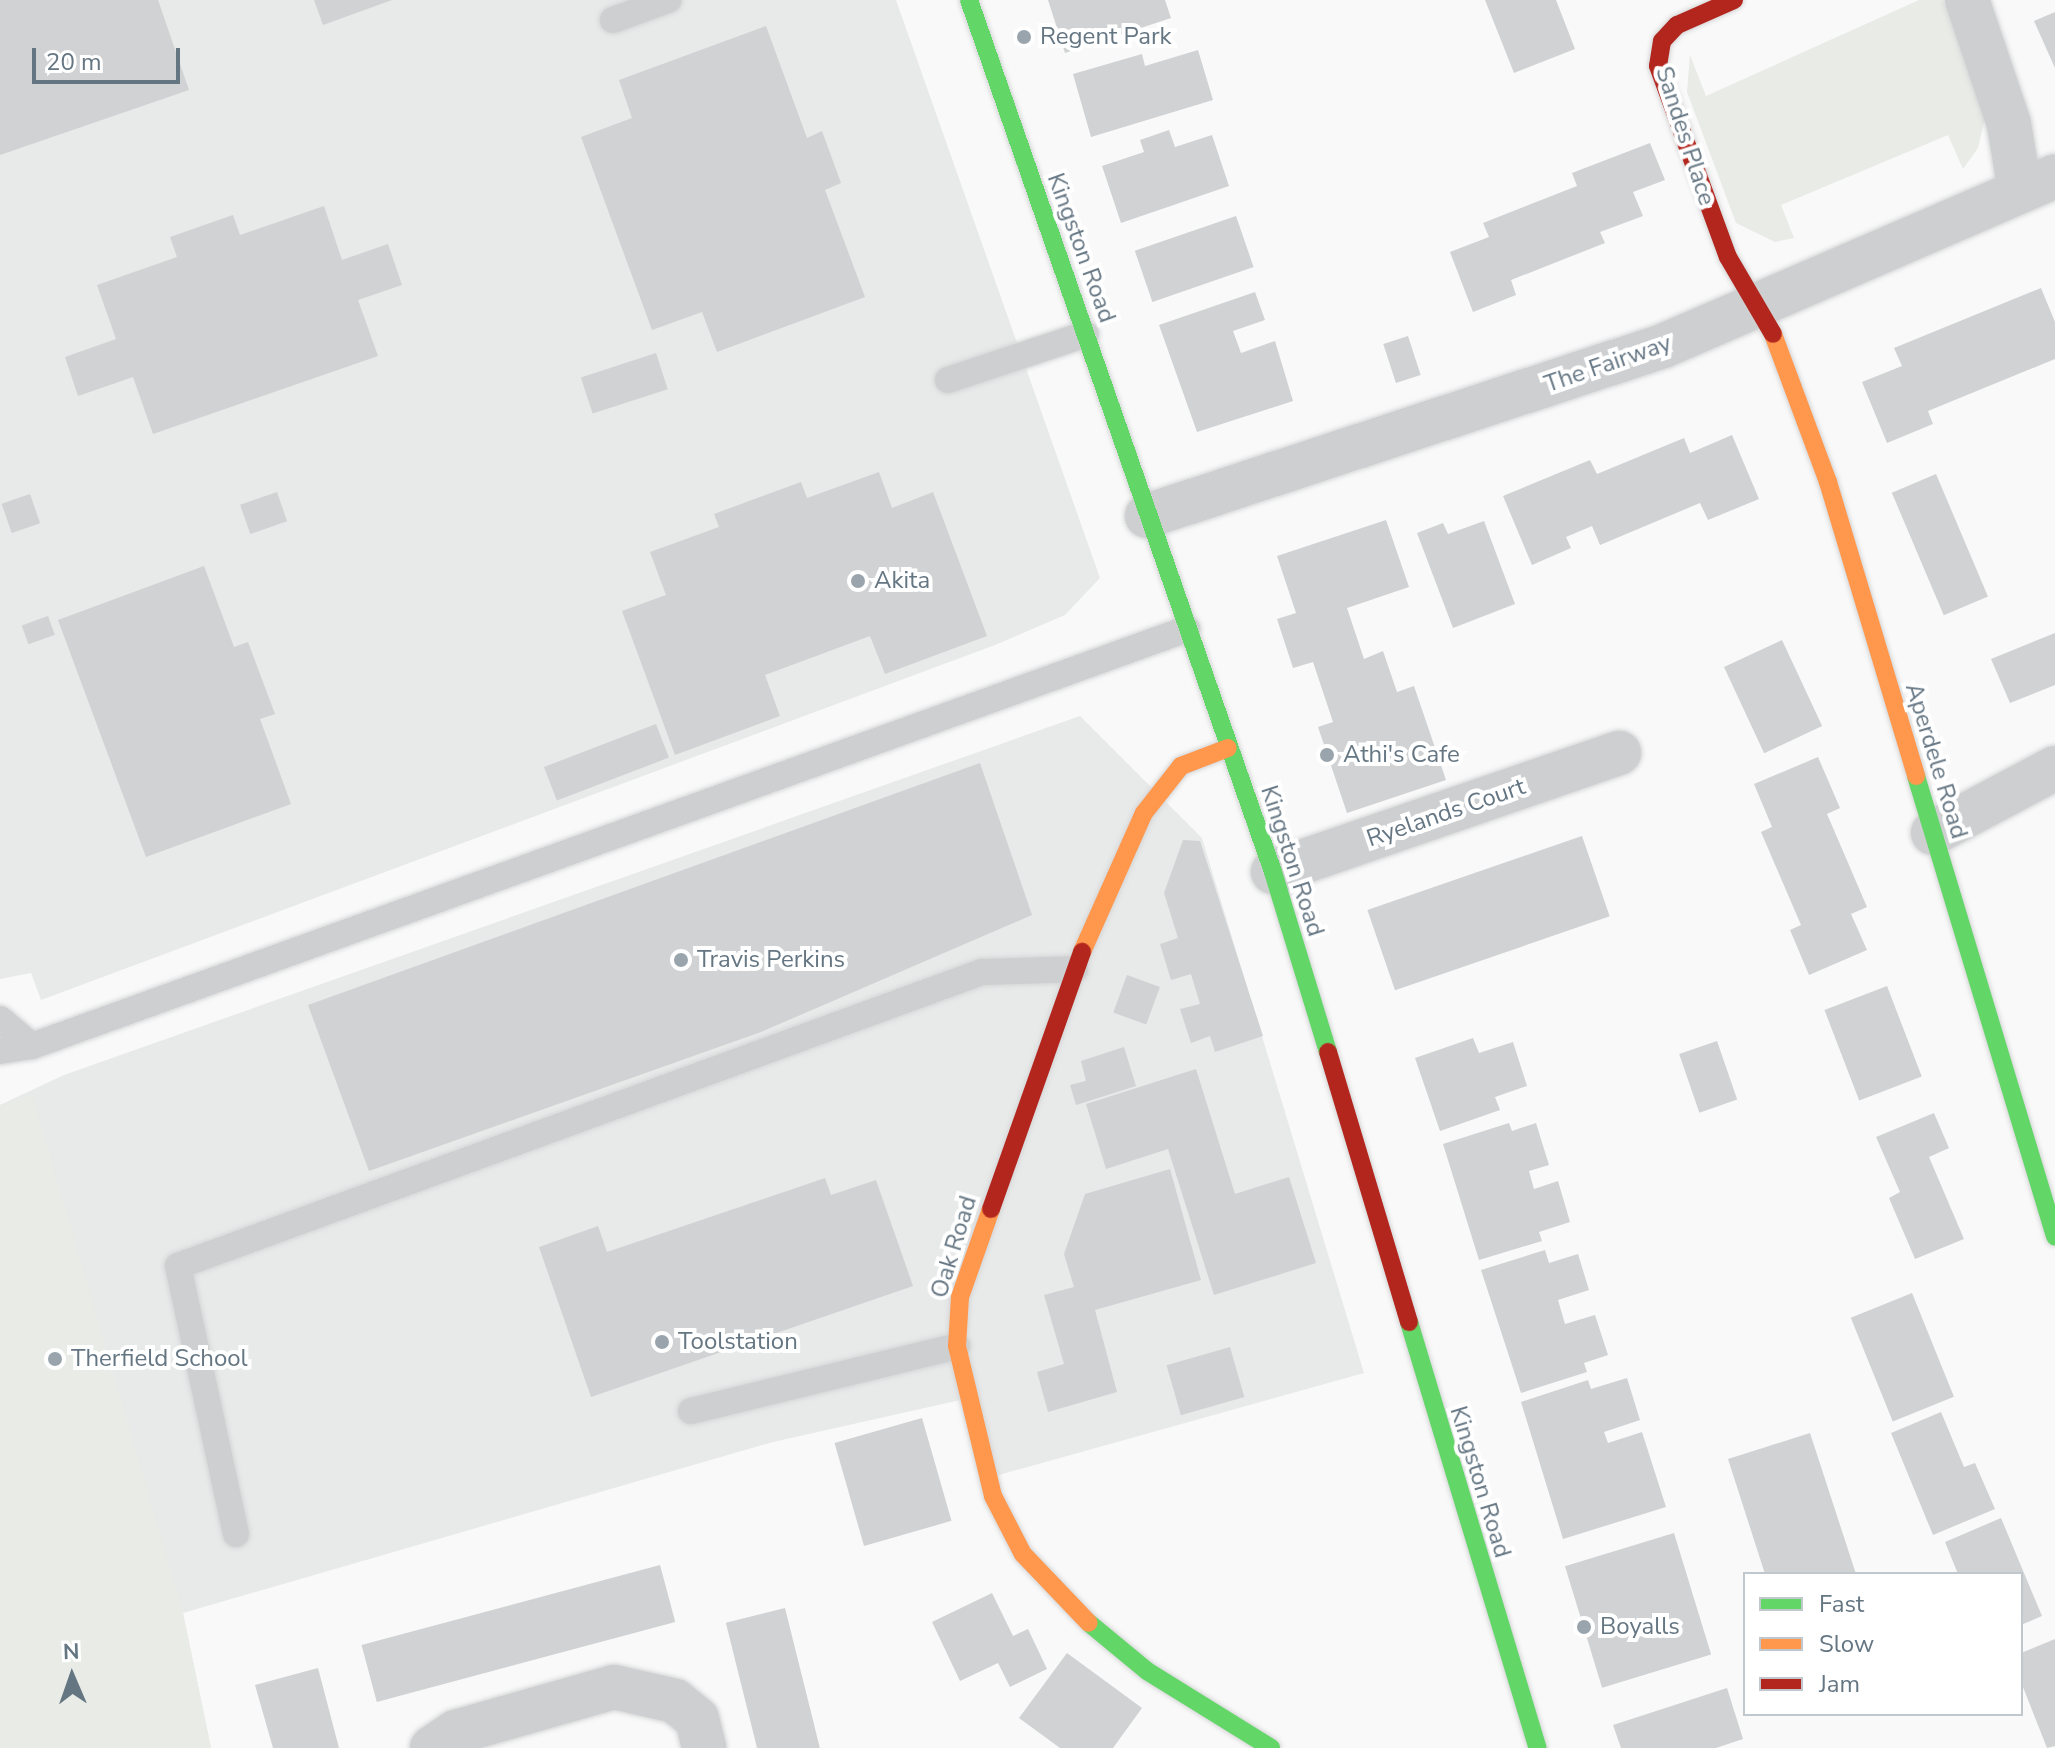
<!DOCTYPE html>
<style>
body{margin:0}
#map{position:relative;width:2055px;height:1748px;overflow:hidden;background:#f9f9f9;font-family:"Nunito Sans",sans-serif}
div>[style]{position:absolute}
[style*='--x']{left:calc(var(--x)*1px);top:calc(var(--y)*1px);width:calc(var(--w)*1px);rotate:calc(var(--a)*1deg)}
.built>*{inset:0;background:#e8e9e9}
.green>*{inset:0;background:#e8ebe6}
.building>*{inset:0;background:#d0d2d3;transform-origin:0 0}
.roads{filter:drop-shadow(0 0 2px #d5d6d7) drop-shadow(0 0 2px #d5d6d7)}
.lane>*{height:26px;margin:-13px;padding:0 13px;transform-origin:13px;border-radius:13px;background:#cecfd0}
.street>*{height:44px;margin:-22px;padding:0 22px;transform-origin:22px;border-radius:22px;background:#cecfd0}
.fast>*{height:18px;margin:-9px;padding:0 9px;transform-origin:9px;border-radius:9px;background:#63d668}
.slow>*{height:18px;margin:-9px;padding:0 9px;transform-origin:9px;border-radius:9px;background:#ff974d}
.jam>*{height:18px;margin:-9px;padding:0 9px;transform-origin:9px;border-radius:9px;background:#b3261e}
.dots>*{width:22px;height:22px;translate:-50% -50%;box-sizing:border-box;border:4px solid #fff;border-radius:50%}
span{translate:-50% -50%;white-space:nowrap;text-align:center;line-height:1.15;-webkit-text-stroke:8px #fff;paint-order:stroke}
.poi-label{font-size:24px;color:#657683}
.left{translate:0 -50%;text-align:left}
.street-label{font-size:24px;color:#657683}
.legend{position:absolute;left:1743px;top:1572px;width:280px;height:144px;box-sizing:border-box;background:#fff;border:2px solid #c1c8cd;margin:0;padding:10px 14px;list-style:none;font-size:24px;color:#657683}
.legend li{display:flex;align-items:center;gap:16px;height:40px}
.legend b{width:40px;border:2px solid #c1c8cd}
.north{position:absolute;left:32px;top:1636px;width:80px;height:80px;-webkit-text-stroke:6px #fff;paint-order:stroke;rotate:358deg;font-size:22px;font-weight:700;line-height:32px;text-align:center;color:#657683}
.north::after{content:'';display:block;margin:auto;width:28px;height:36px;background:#657683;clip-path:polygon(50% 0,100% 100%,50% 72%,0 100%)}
.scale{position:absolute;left:32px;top:48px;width:148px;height:36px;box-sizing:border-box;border:4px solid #657683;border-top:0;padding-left:10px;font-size:24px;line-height:28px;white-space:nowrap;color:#657683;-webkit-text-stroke:6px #fff;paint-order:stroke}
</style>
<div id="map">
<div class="built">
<div style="clip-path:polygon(0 0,896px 0,1100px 578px,1065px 615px,995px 645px,41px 1000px,31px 973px,0 979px)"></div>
<div style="clip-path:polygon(1080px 716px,1202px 838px,1364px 1373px,988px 1478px,965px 1399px,773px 1442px,183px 1613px,211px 1748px,0 1748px,0 1105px,64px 1075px)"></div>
</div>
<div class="green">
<div style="clip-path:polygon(1919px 0,1943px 0,1985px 118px,1978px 148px,1963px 169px,1948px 135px,1781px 205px,1794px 238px,1775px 242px,1736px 223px,1687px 92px,1690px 55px,1706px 96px)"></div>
<div style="clip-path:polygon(32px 1094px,183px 1613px,211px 1748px,0 1748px,0 1105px)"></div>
</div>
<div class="building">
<div style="clip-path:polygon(0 0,158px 0,189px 90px,0 155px)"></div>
<div style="clip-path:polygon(314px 0,392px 0,323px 25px)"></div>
<div style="clip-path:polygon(1048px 0,1165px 0,1171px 18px,1065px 53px)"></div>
<div style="clip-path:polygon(1485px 0,1556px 0,1575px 49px,1514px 73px)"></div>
<div style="clip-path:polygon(2055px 12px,2055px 68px,2034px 21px)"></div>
<div style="clip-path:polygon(766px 26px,807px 138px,822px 131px,841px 183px,825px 190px,865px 297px,717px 352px,702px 312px,652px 330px,581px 137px,632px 118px,619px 80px)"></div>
<div style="clip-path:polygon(1198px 50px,1213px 100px,1091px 137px,1073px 74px,1142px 54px,1145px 66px)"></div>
<div style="clip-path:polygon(1169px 130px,1175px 147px,1212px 135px,1229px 186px,1121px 223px,1102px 166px,1144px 152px,1140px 140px)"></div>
<div style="clip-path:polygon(1650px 143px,1665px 180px,1633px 192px,1643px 216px,1600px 232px,1605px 243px,1511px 280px,1516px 295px,1473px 312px,1450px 252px,1489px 237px,1483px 223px,1577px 186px,1572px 173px)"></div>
<div style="clip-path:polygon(324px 206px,342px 260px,388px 244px,402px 285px,358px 300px,378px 356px,153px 434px,133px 377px,78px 396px,65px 357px,116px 339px,97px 285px,177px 257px,170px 237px,233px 215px,240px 235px)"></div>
<div style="left:1236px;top:216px;width:54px;height:107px;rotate:71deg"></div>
<div style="clip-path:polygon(2041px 288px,2055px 322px,2055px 359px,1928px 411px,1933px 424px,1887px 443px,1862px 382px,1902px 366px,1894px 348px)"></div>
<div style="clip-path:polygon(1255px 292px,1265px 320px,1233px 331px,1241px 353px,1275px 341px,1293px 401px,1197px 432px,1159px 325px)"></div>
<div style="left:1408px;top:336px;width:41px;height:26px;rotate:72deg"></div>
<div style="left:656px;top:353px;width:38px;height:79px;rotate:72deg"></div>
<div style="clip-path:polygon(1732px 435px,1759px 499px,1708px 520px,1700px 503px,1600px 545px,1592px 526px,1566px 537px,1571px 548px,1532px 565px,1503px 496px,1590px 460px,1597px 474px,1684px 438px,1690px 453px)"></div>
<div style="clip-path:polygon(879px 472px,892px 508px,933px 492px,987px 636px,885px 674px,870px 636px,765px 675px,780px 716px,675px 755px,622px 611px,666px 595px,650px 552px,719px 527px,714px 514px,801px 482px,807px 498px)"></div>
<div style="left:1936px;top:474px;width:133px;height:48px;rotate:67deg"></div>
<div style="left:277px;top:492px;width:31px;height:39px;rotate:71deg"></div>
<div style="left:30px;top:494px;width:31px;height:30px;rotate:71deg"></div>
<div style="clip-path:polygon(1386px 520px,1409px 587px,1347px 608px,1364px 659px,1383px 651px,1397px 692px,1414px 686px,1446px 780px,1347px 813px,1318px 727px,1333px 722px,1313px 662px,1293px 668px,1277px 619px,1296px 613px,1277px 556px)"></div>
<div style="clip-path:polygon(1484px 521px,1515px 604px,1453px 628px,1417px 533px,1443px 523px,1448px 534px)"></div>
<div style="clip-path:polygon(204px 566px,234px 647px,248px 642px,275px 714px,260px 719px,291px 804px,146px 857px,58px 620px)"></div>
<div style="left:48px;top:616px;width:20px;height:28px;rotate:70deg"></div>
<div style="clip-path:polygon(2055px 633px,2055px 685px,2010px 703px,1991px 659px)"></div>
<div style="left:1782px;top:640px;width:95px;height:64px;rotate:65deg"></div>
<div style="left:656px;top:724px;width:36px;height:120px;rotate:69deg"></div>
<div style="clip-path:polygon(1818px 757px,1840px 808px,1827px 814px,1867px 907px,1851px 914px,1867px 950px,1809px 975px,1790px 930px,1801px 925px,1761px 832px,1772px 827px,1754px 784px)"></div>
<div style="clip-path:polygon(980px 763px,1032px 915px,761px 1032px,369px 1171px,308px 1005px)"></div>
<div style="left:1582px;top:836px;width:85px;height:227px;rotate:71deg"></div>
<div style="clip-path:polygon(1183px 840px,1200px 841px,1263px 1036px,1215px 1052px,1210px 1036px,1191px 1043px,1180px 1009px,1200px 1004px,1191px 974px,1171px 980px,1160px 944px,1178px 938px,1164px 893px)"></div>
<div style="left:1127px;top:975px;width:35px;height:40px;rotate:20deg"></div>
<div style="left:1887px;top:986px;width:97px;height:67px;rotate:69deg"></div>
<div style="clip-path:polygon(1473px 1038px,1479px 1053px,1513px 1042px,1527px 1086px,1495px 1097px,1500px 1110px,1440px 1131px,1415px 1058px)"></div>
<div style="left:1717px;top:1041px;width:62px;height:40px;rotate:71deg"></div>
<div style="clip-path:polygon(1124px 1047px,1136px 1086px,1076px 1105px,1070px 1085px,1086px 1081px,1081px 1061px)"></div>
<div style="clip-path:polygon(1196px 1069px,1235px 1194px,1289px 1177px,1316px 1263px,1214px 1295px,1168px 1149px,1106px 1169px,1086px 1104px)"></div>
<div style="clip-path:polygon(1934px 1113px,1949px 1148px,1929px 1157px,1964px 1239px,1915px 1259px,1889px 1198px,1900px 1192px,1876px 1137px)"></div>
<div style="clip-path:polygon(1509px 1123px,1512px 1131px,1536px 1123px,1549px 1165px,1529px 1171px,1534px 1189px,1558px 1181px,1570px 1222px,1539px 1232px,1542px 1241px,1479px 1260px,1443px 1144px)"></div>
<div style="clip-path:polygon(1170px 1169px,1201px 1280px,1095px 1310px,1117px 1392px,1048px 1412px,1037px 1372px,1064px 1364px,1044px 1295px,1074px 1287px,1064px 1254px,1085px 1194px)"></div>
<div style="clip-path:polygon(825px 1178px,831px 1195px,876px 1180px,913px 1286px,591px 1397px,539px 1247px,598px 1226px,607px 1252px)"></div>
<div style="clip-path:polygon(1545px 1250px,1549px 1263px,1578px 1254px,1589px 1290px,1558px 1300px,1565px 1324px,1595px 1315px,1608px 1355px,1584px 1363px,1587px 1372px,1521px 1393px,1481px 1270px)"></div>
<div style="left:1912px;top:1293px;width:112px;height:66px;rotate:68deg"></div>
<div style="left:1230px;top:1347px;width:52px;height:66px;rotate:74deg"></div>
<div style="clip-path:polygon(1627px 1378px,1640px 1420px,1604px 1432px,1608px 1443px,1642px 1432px,1666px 1507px,1563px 1539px,1521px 1402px,1588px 1380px,1591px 1389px)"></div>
<div style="clip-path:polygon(1941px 1412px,1964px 1467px,1975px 1463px,1995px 1509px,1933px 1535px,1891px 1433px)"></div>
<div style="left:922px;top:1418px;width:107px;height:91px;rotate:74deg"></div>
<div style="clip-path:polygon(1810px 1433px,1856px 1574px,1765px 1574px,1728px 1459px)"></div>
<div style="clip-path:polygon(2001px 1518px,2042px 1616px,2021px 1625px,2021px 1574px,1958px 1574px,1945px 1542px)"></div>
<div style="left:1674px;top:1533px;width:127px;height:114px;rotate:73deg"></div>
<div style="left:660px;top:1565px;width:59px;height:309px;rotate:75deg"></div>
<div style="clip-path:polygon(992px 1593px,1013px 1636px,1028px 1629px,1047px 1669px,1010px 1687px,998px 1663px,960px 1681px,932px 1622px)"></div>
<div style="left:785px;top:1608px;width:144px;height:61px;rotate:76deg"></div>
<div style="clip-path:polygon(2055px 1639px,2055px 1746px,2047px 1748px,2021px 1682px,2021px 1653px)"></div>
<div style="clip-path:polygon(1067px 1653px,1142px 1708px,1113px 1748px,1060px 1748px,1019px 1718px)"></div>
<div style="clip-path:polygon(318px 1668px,339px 1748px,273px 1748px,255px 1685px)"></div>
<div style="clip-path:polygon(1727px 1688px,1743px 1739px,1716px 1748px,1621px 1748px,1613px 1725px)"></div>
</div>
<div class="roads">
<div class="lane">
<div style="--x:613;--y:20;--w:59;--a:-20"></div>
<div style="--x:948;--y:380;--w:145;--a:-18.4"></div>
<div style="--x:0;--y:1019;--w:42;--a:40.2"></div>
<div style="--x:0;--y:1051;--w:32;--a:-9"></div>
<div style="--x:32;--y:1046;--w:1228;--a:-19.85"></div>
<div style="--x:691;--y:1411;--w:274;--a:-13.7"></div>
<div style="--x:236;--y:1534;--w:274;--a:-102.2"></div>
<div style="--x:178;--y:1266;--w:856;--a:-20.09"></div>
<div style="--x:982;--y:972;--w:93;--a:-1.8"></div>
</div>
<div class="street">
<div style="--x:1967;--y:0;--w:131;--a:71.3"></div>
<div style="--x:2009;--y:124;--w:68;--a:80.7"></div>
<div style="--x:1147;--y:516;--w:543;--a:-18.23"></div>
<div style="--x:1663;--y:346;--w:427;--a:-23.4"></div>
<div style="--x:1933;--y:833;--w:138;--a:-28"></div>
<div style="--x:1273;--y:872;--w:366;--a:-19"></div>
<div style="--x:432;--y:1748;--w:29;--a:-34"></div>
<div style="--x:456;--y:1732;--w:164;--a:-15.9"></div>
<div style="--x:614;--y:1687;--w:63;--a:12.9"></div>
<div style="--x:675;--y:1701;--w:28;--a:39"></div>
<div style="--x:697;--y:1719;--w:30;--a:76"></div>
</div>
<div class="fast">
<div style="--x:969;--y:0;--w:923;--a:70.78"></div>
<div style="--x:1273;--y:872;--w:188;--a:73"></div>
<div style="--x:1916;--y:776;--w:481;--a:73.2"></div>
<div style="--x:1409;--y:1322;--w:445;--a:73.2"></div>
<div style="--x:1089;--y:1623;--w:75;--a:39.6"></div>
<div style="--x:1147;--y:1671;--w:146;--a:31.8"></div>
</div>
<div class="slow">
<div style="--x:1773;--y:334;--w:158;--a:69.6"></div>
<div style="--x:1828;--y:482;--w:307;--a:73.3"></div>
<div style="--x:1082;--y:952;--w:152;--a:-66"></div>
<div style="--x:1144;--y:813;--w:60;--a:-51.8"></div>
<div style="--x:1181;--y:766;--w:50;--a:-21"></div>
<div style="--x:991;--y:1209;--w:93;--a:109.4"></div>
<div style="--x:960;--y:1297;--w:49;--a:93.5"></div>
<div style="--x:957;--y:1346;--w:154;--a:76.5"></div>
<div style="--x:993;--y:1496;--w:65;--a:62.7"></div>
<div style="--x:1023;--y:1554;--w:95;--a:46.3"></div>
</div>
<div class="jam">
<div style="--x:1734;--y:0;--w:62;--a:156.3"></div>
<div style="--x:1677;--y:25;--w:22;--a:133"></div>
<div style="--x:1662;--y:41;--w:25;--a:99"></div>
<div style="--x:1658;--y:66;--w:203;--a:69.9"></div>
<div style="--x:1728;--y:257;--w:89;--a:59.7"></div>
<div style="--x:1328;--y:1052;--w:282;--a:73.3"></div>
<div style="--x:991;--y:1209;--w:273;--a:-70.5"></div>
</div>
</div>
<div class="dots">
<div style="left:1024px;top:37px;background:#99a4ac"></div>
<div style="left:858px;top:581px;background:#99a4ac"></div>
<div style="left:1327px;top:755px;background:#99a4ac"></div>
<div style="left:681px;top:960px;background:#99a4ac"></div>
<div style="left:662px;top:1342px;background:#99a4ac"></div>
<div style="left:55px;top:1359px;background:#99a4ac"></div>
<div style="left:1584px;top:1627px;background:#99a4ac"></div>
</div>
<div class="poi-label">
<span class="left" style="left:1040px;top:37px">Regent Park</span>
<span class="left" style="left:874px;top:581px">Akita</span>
<span class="left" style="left:1343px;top:755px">Athi's Cafe</span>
<span class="left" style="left:697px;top:960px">Travis Perkins</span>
<span class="left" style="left:678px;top:1342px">Toolstation</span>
<span class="left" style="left:71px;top:1359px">Therfield School</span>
<span class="left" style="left:1600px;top:1627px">Boyalls</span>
</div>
<div class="street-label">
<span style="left:1685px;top:136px;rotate:72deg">Sandes Place</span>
<span style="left:1081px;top:248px;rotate:70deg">Kingston Road</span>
<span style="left:1608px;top:364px;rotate:-19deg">The Fairway</span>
<span style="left:1936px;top:761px;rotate:73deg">Aperdele Road</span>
<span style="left:1446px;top:813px;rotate:-19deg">Ryelands Court</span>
<span style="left:1292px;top:861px;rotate:72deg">Kingston Road</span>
<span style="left:954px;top:1247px;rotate:-73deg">Oak Road</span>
<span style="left:1480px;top:1482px;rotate:73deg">Kingston Road</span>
</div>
<ul class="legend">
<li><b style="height:10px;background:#63d668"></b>Fast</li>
<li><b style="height:10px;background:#ff974d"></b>Slow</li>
<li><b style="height:10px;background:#b3261e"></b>Jam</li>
</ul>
<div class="north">N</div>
<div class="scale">20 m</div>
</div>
